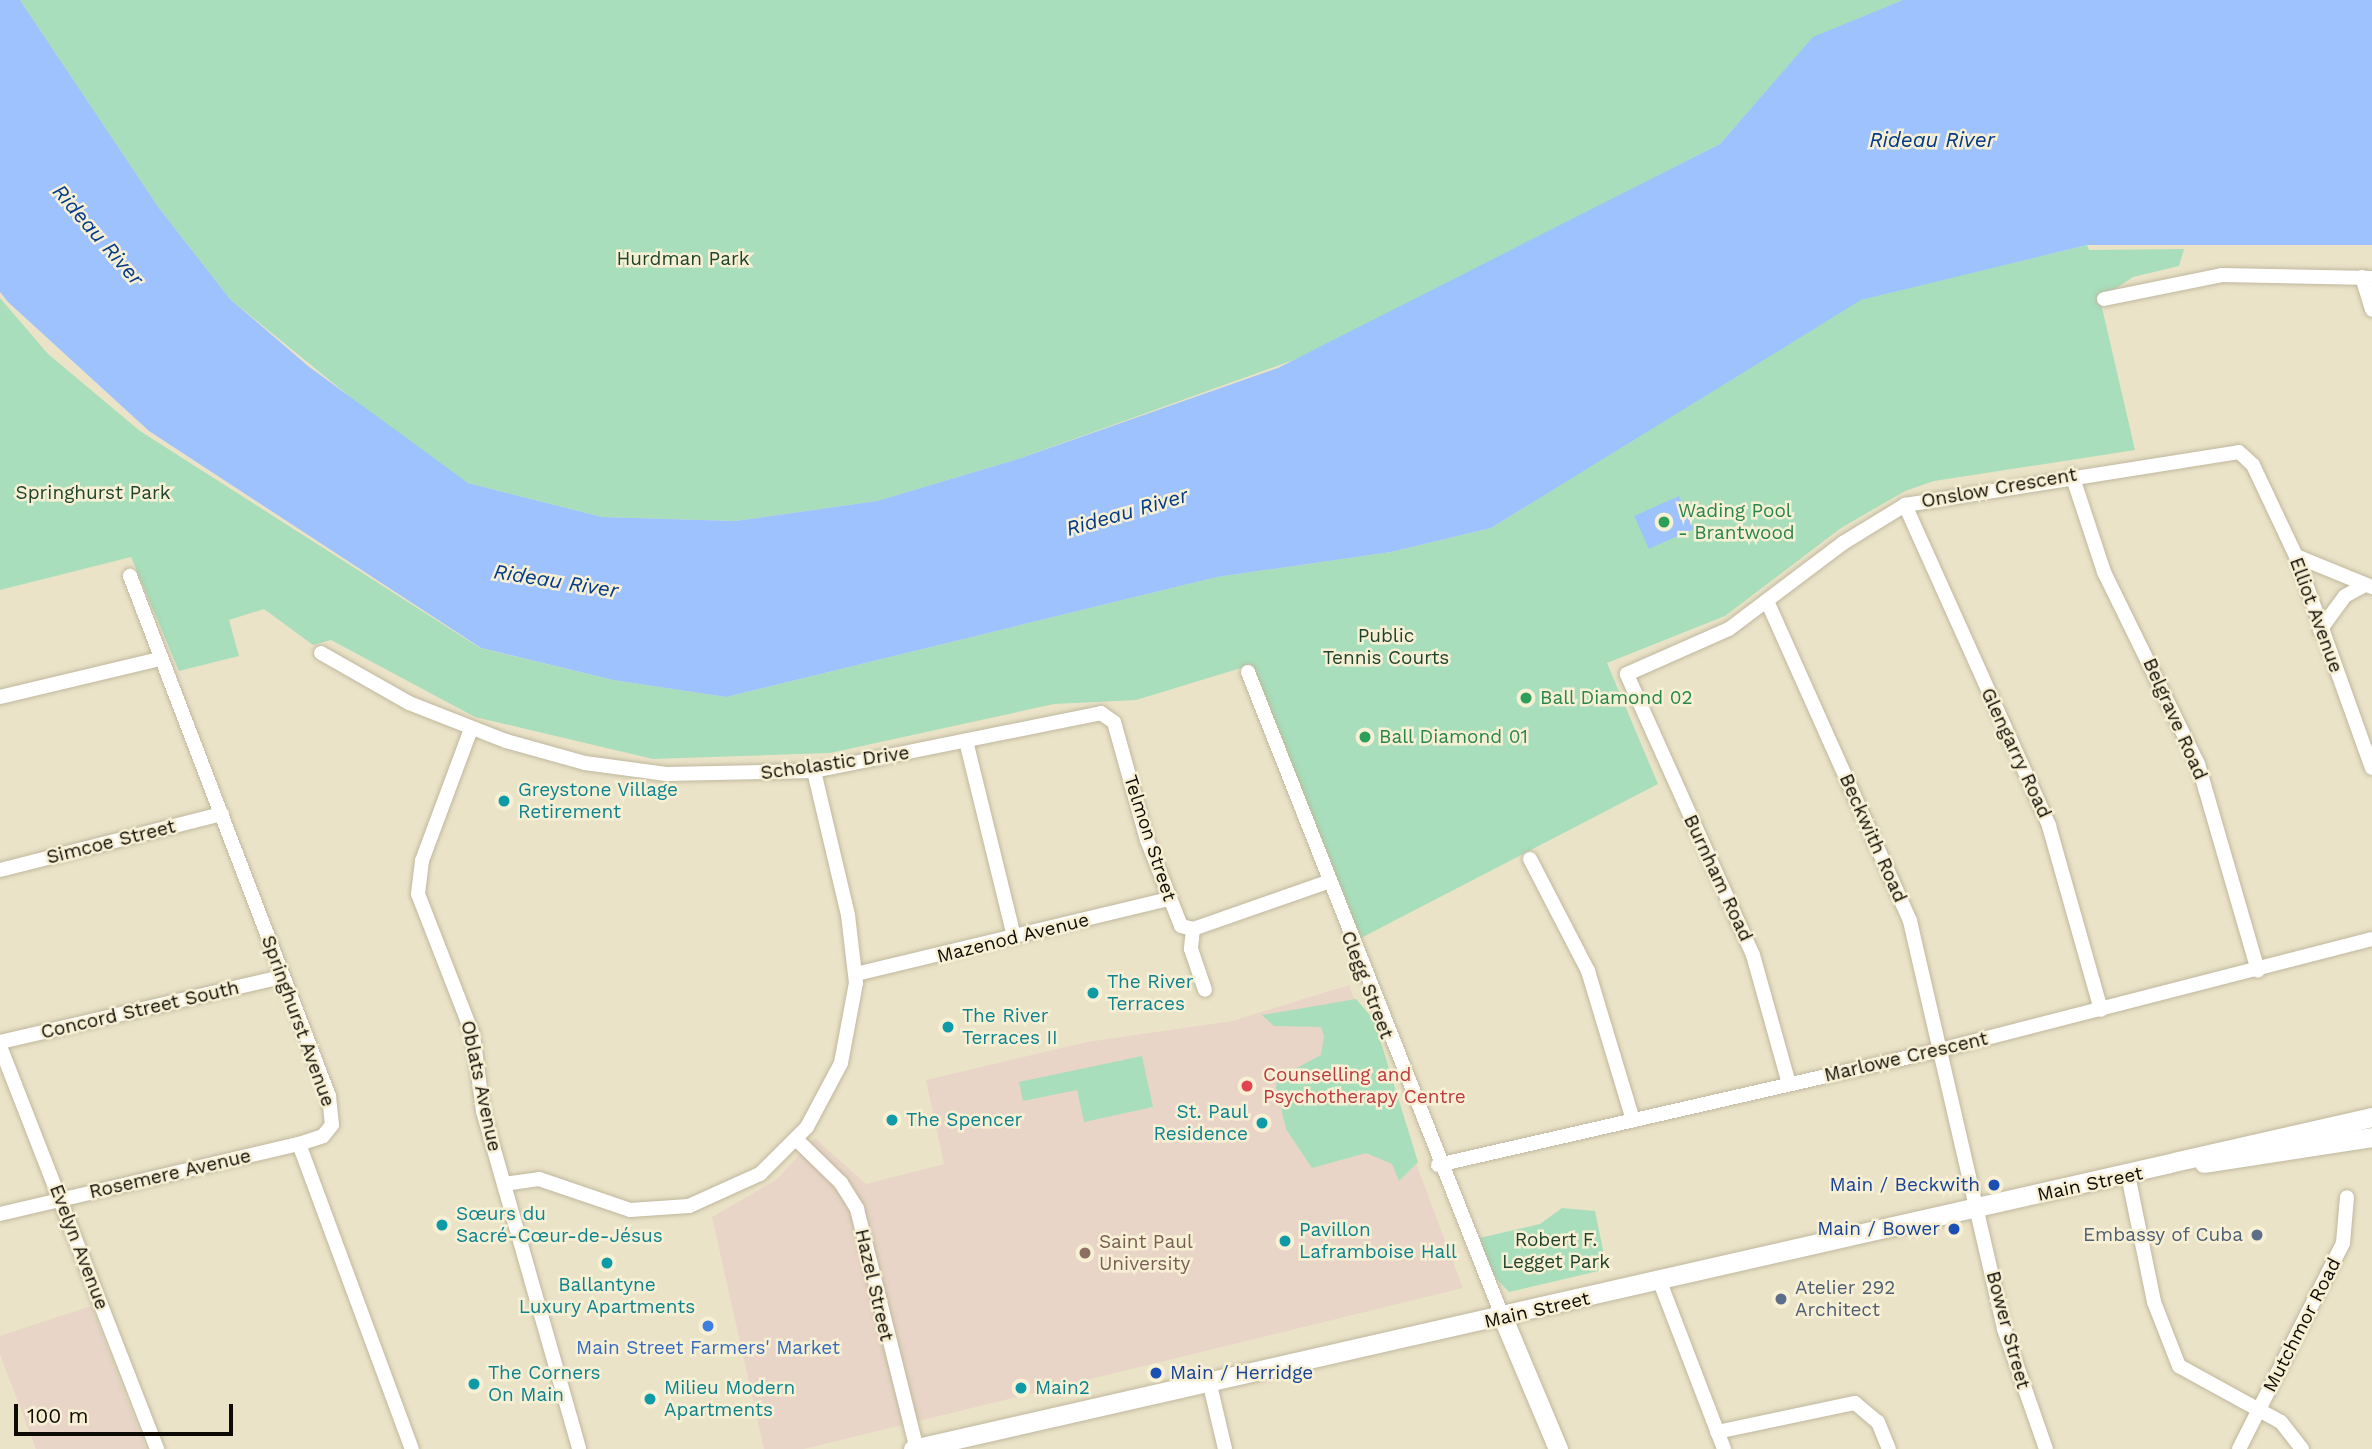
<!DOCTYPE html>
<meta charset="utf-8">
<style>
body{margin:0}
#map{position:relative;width:2372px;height:1449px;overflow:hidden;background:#ebe3c8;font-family:"Work Sans",sans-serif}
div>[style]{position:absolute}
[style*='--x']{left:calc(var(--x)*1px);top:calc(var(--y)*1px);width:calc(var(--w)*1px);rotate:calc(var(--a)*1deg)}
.education>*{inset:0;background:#e9d5c7}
.green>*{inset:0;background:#a8debb}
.water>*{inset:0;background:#9ec2fd;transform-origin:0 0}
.roads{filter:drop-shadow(0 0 2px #bfb89e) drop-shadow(0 0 2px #bfb89e)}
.street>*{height:14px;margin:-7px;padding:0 7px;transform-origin:7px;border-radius:7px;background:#fff}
.secondary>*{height:19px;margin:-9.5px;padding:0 9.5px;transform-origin:9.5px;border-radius:9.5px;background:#fff}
.dots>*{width:19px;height:19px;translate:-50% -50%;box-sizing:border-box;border:4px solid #f8f0d5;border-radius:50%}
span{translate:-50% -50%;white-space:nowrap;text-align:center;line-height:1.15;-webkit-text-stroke:5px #f8f0d5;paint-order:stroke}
.park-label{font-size:19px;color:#1e442e}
.street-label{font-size:19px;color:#0e0b04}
.leisure-label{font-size:19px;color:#27864d}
.left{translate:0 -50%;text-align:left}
.culture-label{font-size:19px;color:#0d838f}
.right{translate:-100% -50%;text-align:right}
.health-label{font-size:19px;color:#be3a42}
.transit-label{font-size:19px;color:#164399}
.service-label{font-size:19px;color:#4e5e75}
.education-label{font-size:19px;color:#785e54}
.shop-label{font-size:19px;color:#366cbe}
.water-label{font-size:21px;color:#033a8b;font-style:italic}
.scale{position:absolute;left:14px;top:1404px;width:219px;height:32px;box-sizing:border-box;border:4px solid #0e0b04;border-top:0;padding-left:9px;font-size:21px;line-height:24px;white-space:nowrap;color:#0e0b04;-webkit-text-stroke:5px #f8f0d5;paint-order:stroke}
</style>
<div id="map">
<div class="education">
<div style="clip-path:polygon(1349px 985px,1463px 1288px,804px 1449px,764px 1449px,712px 1217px,776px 1180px,815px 1138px,866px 1184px,944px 1164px,926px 1080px,1087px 1042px,1232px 1021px)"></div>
<div style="clip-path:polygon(91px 1306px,146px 1449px,36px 1449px,0 1355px,0 1336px)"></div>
</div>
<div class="green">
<div style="clip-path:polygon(20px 0,1903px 0,1813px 38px,1720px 144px,1305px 356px,1021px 458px,877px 501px,735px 521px,602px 517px,468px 483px,420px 454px,230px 299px,159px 208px)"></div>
<div style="clip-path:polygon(2087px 245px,2089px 250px,2184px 249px,2179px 266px,2133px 277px,2100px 299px,2135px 450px,1934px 481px,1905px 491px,1841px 528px,1725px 616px,1607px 663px,1658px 784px,1357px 940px,1251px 665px,1136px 700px,1054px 704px,830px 753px,653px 759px,475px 717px,331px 640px,313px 645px,264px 609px,229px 620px,239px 656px,179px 671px,131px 557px,0 590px,0 298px,48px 354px,140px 431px,480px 648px,613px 680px,726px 697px,1217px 577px,1391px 552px,1491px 528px,1860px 300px)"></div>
<div style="clip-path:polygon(1356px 999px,1374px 1020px,1418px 1162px,1399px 1181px,1392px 1164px,1366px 1153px,1312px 1168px,1286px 1129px,1276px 1087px,1278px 1078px,1321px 1055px,1324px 1036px,1321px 1027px,1274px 1026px,1262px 1015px)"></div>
<div style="clip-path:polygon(1142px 1056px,1153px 1107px,1084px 1122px,1077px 1090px,1023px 1101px,1019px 1082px)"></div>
<div style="clip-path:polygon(1562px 1208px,1595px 1211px,1607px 1269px,1509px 1292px,1492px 1274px,1479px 1238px,1540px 1224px)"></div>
</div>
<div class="water">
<div style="clip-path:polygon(0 0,20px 0,159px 208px,230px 299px,308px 366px,468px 483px,602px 517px,735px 521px,877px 501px,1021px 458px,1278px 368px,1720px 144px,1813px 37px,1903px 0,2372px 0,2372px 245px,2087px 245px,1861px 300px,1491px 528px,1391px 552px,1217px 577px,726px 697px,613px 680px,481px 648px,149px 431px,8px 302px,0 292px)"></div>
<div style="left:1679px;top:496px;width:36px;height:49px;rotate:66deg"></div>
</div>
<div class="roads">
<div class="street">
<div style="--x:2362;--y:277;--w:34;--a:73"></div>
<div style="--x:2104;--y:299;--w:120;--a:-11.5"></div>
<div style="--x:2222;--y:275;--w:150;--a:1.1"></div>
<div style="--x:2072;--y:475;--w:102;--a:71.7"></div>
<div style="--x:2104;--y:572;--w:214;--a:63.9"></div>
<div style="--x:2198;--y:764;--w:215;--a:73.8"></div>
<div style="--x:1905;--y:505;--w:352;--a:65.8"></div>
<div style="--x:2049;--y:826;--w:191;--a:74.2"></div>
<div style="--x:2296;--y:556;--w:82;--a:22.2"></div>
<div style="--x:1767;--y:601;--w:350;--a:65.9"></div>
<div style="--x:1910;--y:921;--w:419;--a:77"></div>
<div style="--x:2004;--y:1329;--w:127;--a:70.7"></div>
<div style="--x:2320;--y:630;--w:42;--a:-53.7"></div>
<div style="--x:2345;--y:596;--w:23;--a:-29"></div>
<div style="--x:321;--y:653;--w:101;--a:29.6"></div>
<div style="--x:409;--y:703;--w:104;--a:21.4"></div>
<div style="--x:506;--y:741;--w:82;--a:15.6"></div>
<div style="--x:585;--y:763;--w:82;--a:7.7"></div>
<div style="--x:666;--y:774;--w:148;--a:-1.2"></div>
<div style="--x:814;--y:771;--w:293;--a:-11.4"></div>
<div style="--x:1101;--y:713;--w:16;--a:35"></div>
<div style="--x:1114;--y:722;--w:123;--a:74.4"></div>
<div style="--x:1147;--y:840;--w:92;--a:68.4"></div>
<div style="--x:1181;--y:926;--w:12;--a:14"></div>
<div style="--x:1193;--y:929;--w:142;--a:-19.3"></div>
<div style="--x:1248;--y:672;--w:695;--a:68.46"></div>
<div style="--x:0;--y:697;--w:163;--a:-13.4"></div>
<div style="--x:471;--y:729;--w:141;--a:110.4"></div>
<div style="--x:422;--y:861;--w:33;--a:97"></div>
<div style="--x:418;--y:894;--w:151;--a:68.7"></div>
<div style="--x:473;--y:1035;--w:77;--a:82.5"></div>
<div style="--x:483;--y:1111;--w:351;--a:74.1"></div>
<div style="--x:966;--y:741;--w:202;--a:76.2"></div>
<div style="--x:1530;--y:859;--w:126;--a:62.6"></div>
<div style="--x:1588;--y:971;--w:156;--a:73.2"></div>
<div style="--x:0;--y:870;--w:229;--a:-14.2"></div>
<div style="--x:1193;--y:929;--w:20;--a:96"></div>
<div style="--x:1191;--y:949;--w:43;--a:71.1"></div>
<div style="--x:856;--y:974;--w:322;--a:-13.5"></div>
<div style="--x:0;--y:1042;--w:288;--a:-13"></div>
<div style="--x:0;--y:1046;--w:433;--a:68.7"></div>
<div style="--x:1789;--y:1084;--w:134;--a:-105.6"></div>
<div style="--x:1753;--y:955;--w:308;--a:-114.2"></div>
<div style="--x:1627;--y:674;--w:111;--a:-23.8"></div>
<div style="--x:1729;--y:629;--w:143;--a:-37"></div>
<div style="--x:1843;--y:543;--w:73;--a:-31.5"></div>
<div style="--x:1905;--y:505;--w:338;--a:-9"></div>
<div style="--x:2239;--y:452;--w:19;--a:43"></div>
<div style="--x:2253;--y:465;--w:101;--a:64.7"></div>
<div style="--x:2296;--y:556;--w:225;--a:70.3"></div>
<div style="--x:797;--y:1140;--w:62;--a:44.3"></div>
<div style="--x:841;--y:1183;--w:31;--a:58"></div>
<div style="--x:857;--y:1209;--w:247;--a:76"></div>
<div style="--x:299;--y:1144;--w:325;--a:69.7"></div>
<div style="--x:1438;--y:1165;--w:515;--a:-12.9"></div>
<div style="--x:1940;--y:1050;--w:446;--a:-14.4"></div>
<div style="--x:2128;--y:1175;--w:130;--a:78.4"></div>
<div style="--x:2154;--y:1302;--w:69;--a:68.7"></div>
<div style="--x:2179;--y:1366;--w:116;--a:28.8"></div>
<div style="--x:2281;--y:1422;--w:34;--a:52"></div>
<div style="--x:504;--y:1184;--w:35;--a:-8"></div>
<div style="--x:539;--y:1179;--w:96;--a:18.8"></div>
<div style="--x:630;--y:1210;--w:59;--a:-3.9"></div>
<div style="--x:689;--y:1206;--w:78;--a:-24.3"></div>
<div style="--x:760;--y:1174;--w:66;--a:-45"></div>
<div style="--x:807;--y:1127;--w:72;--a:-62"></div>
<div style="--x:841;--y:1063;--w:81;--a:-79.4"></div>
<div style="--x:856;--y:983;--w:68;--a:-96.7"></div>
<div style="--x:848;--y:915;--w:148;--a:-103.3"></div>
<div style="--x:0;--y:1214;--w:307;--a:-13.2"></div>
<div style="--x:299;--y:1144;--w:25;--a:-18"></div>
<div style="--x:323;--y:1136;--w:14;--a:-51"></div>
<div style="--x:332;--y:1125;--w:29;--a:-96"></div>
<div style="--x:329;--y:1096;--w:557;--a:-110.94"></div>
<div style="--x:1660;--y:1282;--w:179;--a:69"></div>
<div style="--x:1210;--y:1385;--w:66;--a:76.8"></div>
<div style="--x:1717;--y:1432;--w:141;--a:-11.9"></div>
<div style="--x:1855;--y:1403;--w:30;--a:40"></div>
<div style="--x:1878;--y:1422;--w:29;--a:68"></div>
<div style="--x:2239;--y:1449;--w:231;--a:-63.2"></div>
<div style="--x:2343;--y:1243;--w:46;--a:-85"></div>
</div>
<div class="secondary">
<div style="--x:2204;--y:1163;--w:170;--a:-8.8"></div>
<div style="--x:1503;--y:1318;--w:142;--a:67.2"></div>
<div style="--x:913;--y:1449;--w:1496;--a:-12.82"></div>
</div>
</div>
<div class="dots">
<div style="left:1664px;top:522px;background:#2e9e5b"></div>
<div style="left:1526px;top:698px;background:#2e9e5b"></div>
<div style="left:1365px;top:737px;background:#2e9e5b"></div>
<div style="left:504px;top:801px;background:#0f9aa8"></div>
<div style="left:1093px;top:993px;background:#0f9aa8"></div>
<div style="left:948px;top:1027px;background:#0f9aa8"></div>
<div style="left:1247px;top:1086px;background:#e0444e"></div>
<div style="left:892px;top:1120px;background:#0f9aa8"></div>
<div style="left:1262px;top:1123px;background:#0f9aa8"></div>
<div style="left:1994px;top:1185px;background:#1a4fb4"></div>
<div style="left:442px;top:1225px;background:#0f9aa8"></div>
<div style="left:1954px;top:1229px;background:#1a4fb4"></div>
<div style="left:2257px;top:1235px;background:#5c6f8a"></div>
<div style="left:1285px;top:1241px;background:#0f9aa8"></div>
<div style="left:1085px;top:1253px;background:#8d6e63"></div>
<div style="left:607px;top:1263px;background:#0f9aa8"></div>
<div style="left:1781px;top:1299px;background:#5c6f8a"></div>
<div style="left:708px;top:1326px;background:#3f7fe0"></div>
<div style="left:1156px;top:1373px;background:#1a4fb4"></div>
<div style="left:474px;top:1384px;background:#0f9aa8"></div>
<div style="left:1021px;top:1388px;background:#0f9aa8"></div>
<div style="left:650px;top:1399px;background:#0f9aa8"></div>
</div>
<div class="park-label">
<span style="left:683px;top:259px">Hurdman Park</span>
<span style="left:93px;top:493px">Springhurst Park</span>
<span style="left:1386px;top:647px">Public<br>Tennis Courts</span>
<span style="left:1556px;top:1251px">Robert F.<br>Legget Park</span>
</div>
<div class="street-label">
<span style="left:1999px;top:488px;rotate:-10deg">Onslow Crescent</span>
<span style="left:2316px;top:615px;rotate:70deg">Elliot Avenue</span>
<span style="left:2175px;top:719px;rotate:66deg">Belgrave Road</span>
<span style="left:2016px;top:753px;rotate:65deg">Glengarry Road</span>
<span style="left:835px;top:763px;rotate:-8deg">Scholastic Drive</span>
<span style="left:1150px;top:838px;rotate:72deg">Telmon Street</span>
<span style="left:1873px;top:838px;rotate:66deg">Beckwith Road</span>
<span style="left:111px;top:842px;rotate:-14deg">Simcoe Street</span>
<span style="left:1718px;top:878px;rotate:65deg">Burnham Road</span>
<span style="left:1013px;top:938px;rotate:-14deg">Mazenod Avenue</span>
<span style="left:1367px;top:985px;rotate:69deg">Clegg Street</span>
<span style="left:140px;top:1010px;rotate:-13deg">Concord Street South</span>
<span style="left:298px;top:1021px;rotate:70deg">Springhurst Avenue</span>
<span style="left:1906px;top:1057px;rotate:-13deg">Marlowe Crescent</span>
<span style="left:481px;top:1086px;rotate:78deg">Oblats Avenue</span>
<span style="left:170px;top:1174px;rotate:-13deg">Rosemere Avenue</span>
<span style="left:2090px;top:1184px;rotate:-12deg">Main Street</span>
<span style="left:79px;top:1247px;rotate:69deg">Evelyn Avenue</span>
<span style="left:874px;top:1285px;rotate:77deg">Hazel Street</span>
<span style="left:1537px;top:1310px;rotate:-13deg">Main Street</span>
<span style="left:2302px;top:1325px;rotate:-63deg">Mutchmor Road</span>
<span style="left:2008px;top:1330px;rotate:75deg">Bower Street</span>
</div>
<div class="leisure-label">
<span class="left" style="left:1678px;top:522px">Wading Pool<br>- Brantwood</span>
<span class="left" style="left:1540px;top:698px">Ball Diamond 02</span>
<span class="left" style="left:1379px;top:737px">Ball Diamond 01</span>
</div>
<div class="culture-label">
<span class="left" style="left:518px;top:801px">Greystone Village<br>Retirement</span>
<span class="left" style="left:1107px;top:993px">The River<br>Terraces</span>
<span class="left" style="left:962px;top:1027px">The River<br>Terraces II</span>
<span class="right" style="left:1248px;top:1123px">St. Paul<br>Residence</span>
<span class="left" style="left:906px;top:1120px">The Spencer</span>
<span class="left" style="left:456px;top:1225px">Sœurs du<br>Sacré-Cœur-de-Jésus</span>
<span class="left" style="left:1299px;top:1241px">Pavillon<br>Laframboise Hall</span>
<span style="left:607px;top:1296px">Ballantyne<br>Luxury Apartments</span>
<span class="left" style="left:488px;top:1384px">The Corners<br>On Main</span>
<span class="left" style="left:664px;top:1399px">Milieu Modern<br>Apartments</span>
<span class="left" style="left:1035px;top:1388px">Main2</span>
</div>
<div class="health-label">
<span class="left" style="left:1263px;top:1086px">Counselling and<br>Psychotherapy Centre</span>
</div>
<div class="transit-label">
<span class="right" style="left:1980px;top:1185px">Main / Beckwith</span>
<span class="right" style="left:1940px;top:1229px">Main / Bower</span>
<span class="left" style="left:1170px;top:1373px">Main / Herridge</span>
</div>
<div class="service-label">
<span class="right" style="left:2243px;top:1235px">Embassy of Cuba</span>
<span class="left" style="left:1795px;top:1299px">Atelier 292<br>Architect</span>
</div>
<div class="education-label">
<span class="left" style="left:1099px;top:1253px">Saint Paul<br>University</span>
</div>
<div class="shop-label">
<span style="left:708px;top:1348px">Main Street Farmers' Market</span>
</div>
<div class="water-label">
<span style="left:1932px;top:140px">Rideau River</span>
<span style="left:98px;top:235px;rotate:49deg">Rideau River</span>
<span style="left:1127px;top:512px;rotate:-16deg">Rideau River</span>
<span style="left:556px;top:581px;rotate:9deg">Rideau River</span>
</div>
<div class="scale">100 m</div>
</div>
